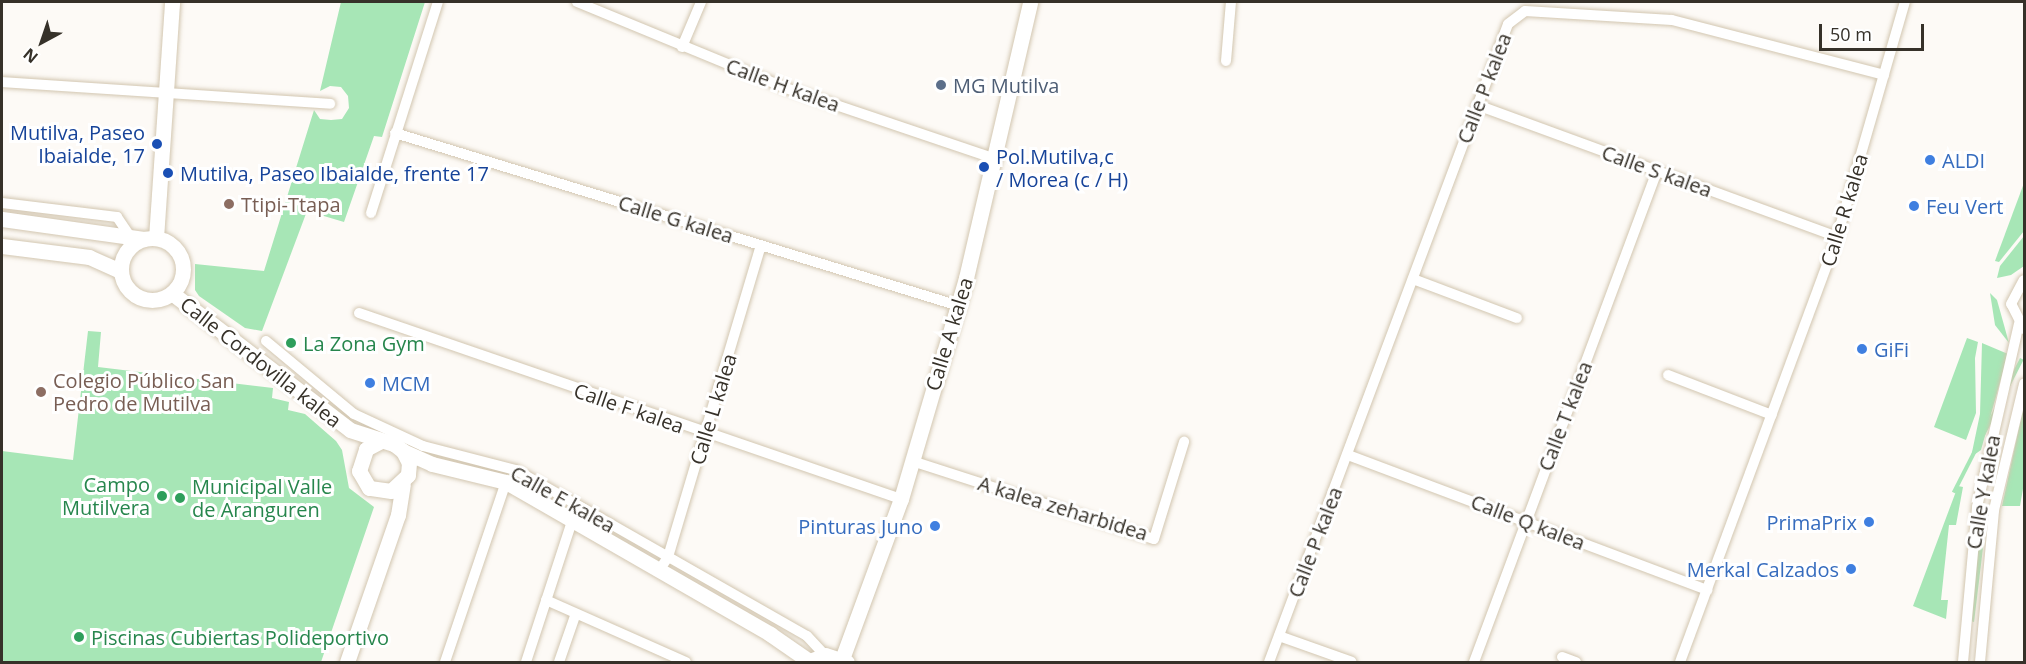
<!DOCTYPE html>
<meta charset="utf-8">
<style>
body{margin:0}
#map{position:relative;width:2026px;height:664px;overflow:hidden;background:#fdfaf6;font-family:"Open Sans",sans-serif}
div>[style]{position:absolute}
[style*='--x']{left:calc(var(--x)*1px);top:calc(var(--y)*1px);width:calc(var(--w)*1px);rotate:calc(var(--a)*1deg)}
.green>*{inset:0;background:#a7e6b6;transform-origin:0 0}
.roads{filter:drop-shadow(0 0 2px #d2c6b0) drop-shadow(0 0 2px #d2c6b0)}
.street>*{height:10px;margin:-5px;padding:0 5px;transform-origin:5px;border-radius:5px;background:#fff}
.secondary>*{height:15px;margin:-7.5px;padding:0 7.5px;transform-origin:7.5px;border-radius:7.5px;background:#fff}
.secondary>.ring{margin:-7.5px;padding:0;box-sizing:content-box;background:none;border:15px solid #fff;border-radius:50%}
.dots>*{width:16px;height:16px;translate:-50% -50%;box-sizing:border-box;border:3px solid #fff;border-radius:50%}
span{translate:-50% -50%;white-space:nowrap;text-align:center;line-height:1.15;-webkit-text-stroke:6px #fff;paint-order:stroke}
.street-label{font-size:20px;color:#363129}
.service-label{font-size:20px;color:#4e5e75}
.left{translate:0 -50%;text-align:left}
.transit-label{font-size:20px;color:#164399}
.right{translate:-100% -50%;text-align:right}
.shop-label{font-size:20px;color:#366cbe}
.education-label{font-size:20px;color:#785e54}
.leisure-label{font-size:20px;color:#27864d}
.frame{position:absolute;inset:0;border:3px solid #363129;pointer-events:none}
.north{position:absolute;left:12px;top:12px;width:60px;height:60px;-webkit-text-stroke:4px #fff;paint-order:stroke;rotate:220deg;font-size:16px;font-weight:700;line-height:24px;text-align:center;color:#363129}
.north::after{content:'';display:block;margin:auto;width:21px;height:27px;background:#363129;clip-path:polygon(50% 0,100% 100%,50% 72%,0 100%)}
.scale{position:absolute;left:1819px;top:24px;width:105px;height:27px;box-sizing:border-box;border:3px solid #363129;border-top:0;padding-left:8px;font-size:18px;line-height:21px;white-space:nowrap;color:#363129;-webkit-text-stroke:4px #fff;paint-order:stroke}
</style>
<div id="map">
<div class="green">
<div style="clip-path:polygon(341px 2px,425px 2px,382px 137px,374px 136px,344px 222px,307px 211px,262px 331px,245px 328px,199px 296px,195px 290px,195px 264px,264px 271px,314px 110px,320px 119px,331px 120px,342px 119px,349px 108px,348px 96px,341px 87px,330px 86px,320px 91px)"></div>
<div style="clip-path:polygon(2024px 183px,2024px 231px,1999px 262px,1995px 261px)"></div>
<div style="clip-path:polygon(2024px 236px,2024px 266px,2011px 275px,1997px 278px,2000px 266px)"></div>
<div style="clip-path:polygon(1990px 293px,1997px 300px,2009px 343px,1995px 325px)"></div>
<div style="clip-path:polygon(88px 331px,101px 332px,98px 367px,273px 388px,272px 398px,289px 402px,288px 410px,305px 414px,336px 441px,342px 450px,349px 488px,374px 507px,321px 662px,2px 662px,2px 451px,73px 460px)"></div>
<div style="clip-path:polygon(1967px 338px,1978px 342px,1975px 358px,1976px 413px,1966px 440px,1934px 427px)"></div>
<div style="clip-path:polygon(1982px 343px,2008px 354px,1981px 450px,1971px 457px,1980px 414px)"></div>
<div style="left:2020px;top:358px;width:4px;height:150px;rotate:27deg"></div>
<div style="clip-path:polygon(2024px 405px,2024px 483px,2020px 506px,2002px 506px)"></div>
<div style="clip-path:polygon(1958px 486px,1963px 487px,1956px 525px,1949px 525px,1941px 600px,1948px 600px,1946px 619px,1913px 606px)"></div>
<div style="clip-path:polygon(1982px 514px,1987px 515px,1974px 622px,1970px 621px)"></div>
</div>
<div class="roads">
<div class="street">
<div style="--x:577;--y:2;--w:223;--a:22.4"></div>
<div style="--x:783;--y:87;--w:222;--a:18.7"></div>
<div style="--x:682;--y:47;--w:49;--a:-67.1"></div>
<div style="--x:1226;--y:61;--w:59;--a:-85.2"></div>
<div style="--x:2;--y:82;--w:329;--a:3.8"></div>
<div style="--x:1477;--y:105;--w:383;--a:20.1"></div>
<div style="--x:395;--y:133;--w:587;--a:17.05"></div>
<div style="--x:2;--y:203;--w:116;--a:6.9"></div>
<div style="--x:117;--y:217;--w:23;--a:56"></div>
<div style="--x:371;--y:213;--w:221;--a:-72.4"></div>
<div style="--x:1413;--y:279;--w:111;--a:20.6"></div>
<div style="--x:359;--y:313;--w:573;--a:18.94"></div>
<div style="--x:2024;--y:329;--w:28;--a:-117"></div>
<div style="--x:2011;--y:304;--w:27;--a:-62"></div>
<div style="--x:266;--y:341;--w:114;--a:39.7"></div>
<div style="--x:354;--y:414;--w:76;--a:24.9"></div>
<div style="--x:423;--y:446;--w:96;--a:14.5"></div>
<div style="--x:516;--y:470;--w:335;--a:29.7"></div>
<div style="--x:807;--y:636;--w:26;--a:47"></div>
<div style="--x:1668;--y:375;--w:111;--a:21"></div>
<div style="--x:1348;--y:455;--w:384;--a:20.6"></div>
<div style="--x:912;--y:461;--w:254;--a:17.9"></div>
<div style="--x:1154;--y:539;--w:102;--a:-72.8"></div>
<div style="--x:660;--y:569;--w:14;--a:-56"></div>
<div style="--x:668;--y:557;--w:325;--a:-73.4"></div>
<div style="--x:546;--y:600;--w:153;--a:23.9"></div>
<div style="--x:1279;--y:636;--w:77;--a:19.6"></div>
<div style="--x:1562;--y:657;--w:15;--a:20"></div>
<div style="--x:445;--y:662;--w:190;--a:-71.3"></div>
<div style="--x:526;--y:662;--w:151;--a:-71.9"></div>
<div style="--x:559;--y:662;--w:49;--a:-70.8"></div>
<div style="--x:1269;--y:662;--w:681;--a:-69.46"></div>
<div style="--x:1508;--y:24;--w:21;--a:-37"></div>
<div style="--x:1525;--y:11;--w:147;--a:3.5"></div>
<div style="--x:1672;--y:20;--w:219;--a:14.5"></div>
<div style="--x:1474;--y:662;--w:524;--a:-69.56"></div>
<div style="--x:1680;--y:662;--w:453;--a:-69.7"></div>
<div style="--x:1837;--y:237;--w:245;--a:-73.9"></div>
<div style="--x:1963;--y:662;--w:156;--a:-84.8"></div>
<div style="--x:1977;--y:507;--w:188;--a:-77.1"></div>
<div style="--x:1980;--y:662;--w:153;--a:-84.7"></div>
<div style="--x:1994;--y:510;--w:130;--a:-76.6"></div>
</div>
<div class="secondary">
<div style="--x:2;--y:219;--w:143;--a:8"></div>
<div class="ring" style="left:121px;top:238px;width:47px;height:47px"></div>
<div style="--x:156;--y:238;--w:237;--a:-86.1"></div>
<div style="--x:2;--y:246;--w:88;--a:7.2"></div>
<div style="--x:89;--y:257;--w:34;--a:24"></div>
<div style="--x:173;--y:294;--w:223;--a:37.5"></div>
<div style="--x:350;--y:430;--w:46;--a:17.7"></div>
<div style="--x:394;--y:444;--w:11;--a:38"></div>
<div style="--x:403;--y:451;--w:13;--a:63"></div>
<div style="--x:409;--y:463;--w:12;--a:95"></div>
<div style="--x:408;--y:475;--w:23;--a:137"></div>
<div style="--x:391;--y:491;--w:22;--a:-172"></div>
<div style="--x:369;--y:488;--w:20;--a:-120"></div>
<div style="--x:359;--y:471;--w:23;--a:-72"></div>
<div style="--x:366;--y:449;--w:15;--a:-28"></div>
<div style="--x:403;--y:451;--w:32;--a:24"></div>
<div style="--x:432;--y:464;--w:76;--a:13.7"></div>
<div style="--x:506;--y:482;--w:305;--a:29.9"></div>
<div style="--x:770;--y:634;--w:47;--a:34.7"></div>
<div style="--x:842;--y:659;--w:171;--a:-69.8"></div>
<div style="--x:901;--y:499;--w:230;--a:-73.6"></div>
<div style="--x:966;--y:278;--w:283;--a:-76.9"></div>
<div style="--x:347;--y:662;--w:156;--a:-70.9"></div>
<div style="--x:398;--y:515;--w:31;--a:-81"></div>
<div style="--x:807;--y:662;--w:19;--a:-21"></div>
<div style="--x:825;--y:655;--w:23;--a:18"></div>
</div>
</div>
<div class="dots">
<div style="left:941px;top:85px;background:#5c6f8a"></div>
<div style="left:157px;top:144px;background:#1a4fb4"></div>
<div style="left:1930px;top:160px;background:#3f7fe0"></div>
<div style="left:984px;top:167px;background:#1a4fb4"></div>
<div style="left:168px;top:173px;background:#1a4fb4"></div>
<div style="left:229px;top:204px;background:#8d6e63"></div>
<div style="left:1914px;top:206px;background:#3f7fe0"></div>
<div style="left:291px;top:343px;background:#2e9e5b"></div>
<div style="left:1862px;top:349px;background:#3f7fe0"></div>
<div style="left:370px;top:383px;background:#3f7fe0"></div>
<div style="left:41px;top:392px;background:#8d6e63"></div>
<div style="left:162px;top:496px;background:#2e9e5b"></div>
<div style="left:180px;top:498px;background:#2e9e5b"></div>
<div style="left:1869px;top:522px;background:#3f7fe0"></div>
<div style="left:935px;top:526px;background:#3f7fe0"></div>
<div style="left:1851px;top:569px;background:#3f7fe0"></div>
<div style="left:79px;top:637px;background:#2e9e5b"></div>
</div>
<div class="street-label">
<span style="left:783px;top:85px;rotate:20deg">Calle H kalea</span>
<span style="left:1484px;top:88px;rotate:-69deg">Calle P kalea</span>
<span style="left:1657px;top:171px;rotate:20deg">Calle S kalea</span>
<span style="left:1844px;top:210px;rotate:-73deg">Calle R kalea</span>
<span style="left:676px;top:219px;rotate:17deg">Calle G kalea</span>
<span style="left:949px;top:334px;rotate:-73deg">Calle A kalea</span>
<span style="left:261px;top:362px;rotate:38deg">Calle Cordovilla kalea</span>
<span style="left:629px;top:408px;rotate:19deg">Calle F kalea</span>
<span style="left:713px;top:409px;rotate:-73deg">Calle L kalea</span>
<span style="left:1565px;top:416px;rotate:-69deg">Calle T kalea</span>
<span style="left:1983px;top:492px;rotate:-80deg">Calle Y kalea</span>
<span style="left:563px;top:499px;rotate:29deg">Calle E kalea</span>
<span style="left:1063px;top:508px;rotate:17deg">A kalea zeharbidea</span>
<span style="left:1528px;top:522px;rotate:21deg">Calle Q kalea</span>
<span style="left:1315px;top:542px;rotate:-69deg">Calle P kalea</span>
</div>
<div class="service-label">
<span class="left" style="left:953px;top:85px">MG Mutilva</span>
</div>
<div class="transit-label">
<span class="right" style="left:145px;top:144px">Mutilva, Paseo<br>Ibaialde, 17</span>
<span class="left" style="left:996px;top:168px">Pol.Mutilva,c<br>/ Morea (c / H)</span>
<span class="left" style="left:180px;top:173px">Mutilva, Paseo Ibaialde, frente 17</span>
</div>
<div class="shop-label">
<span class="left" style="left:1942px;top:160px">ALDI</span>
<span class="left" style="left:1926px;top:206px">Feu Vert</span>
<span class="left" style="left:1874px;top:349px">GiFi</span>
<span class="left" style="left:382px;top:383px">MCM</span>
<span class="right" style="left:1857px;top:522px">PrimaPrix</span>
<span class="right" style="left:923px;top:526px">Pinturas Juno</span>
<span class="right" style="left:1839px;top:569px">Merkal Calzados</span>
</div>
<div class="education-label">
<span class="left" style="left:241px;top:204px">Ttipi-Ttapa</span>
<span class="left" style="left:53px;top:392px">Colegio Público San<br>Pedro de Mutilva</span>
</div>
<div class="leisure-label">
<span class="left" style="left:303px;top:343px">La Zona Gym</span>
<span class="right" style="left:150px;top:496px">Campo<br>Mutilvera</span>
<span class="left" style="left:192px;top:498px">Municipal Valle<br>de Aranguren</span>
<span class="left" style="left:91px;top:637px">Piscinas Cubiertas Polideportivo</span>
</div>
<div class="frame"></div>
<div class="north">N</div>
<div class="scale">50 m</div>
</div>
